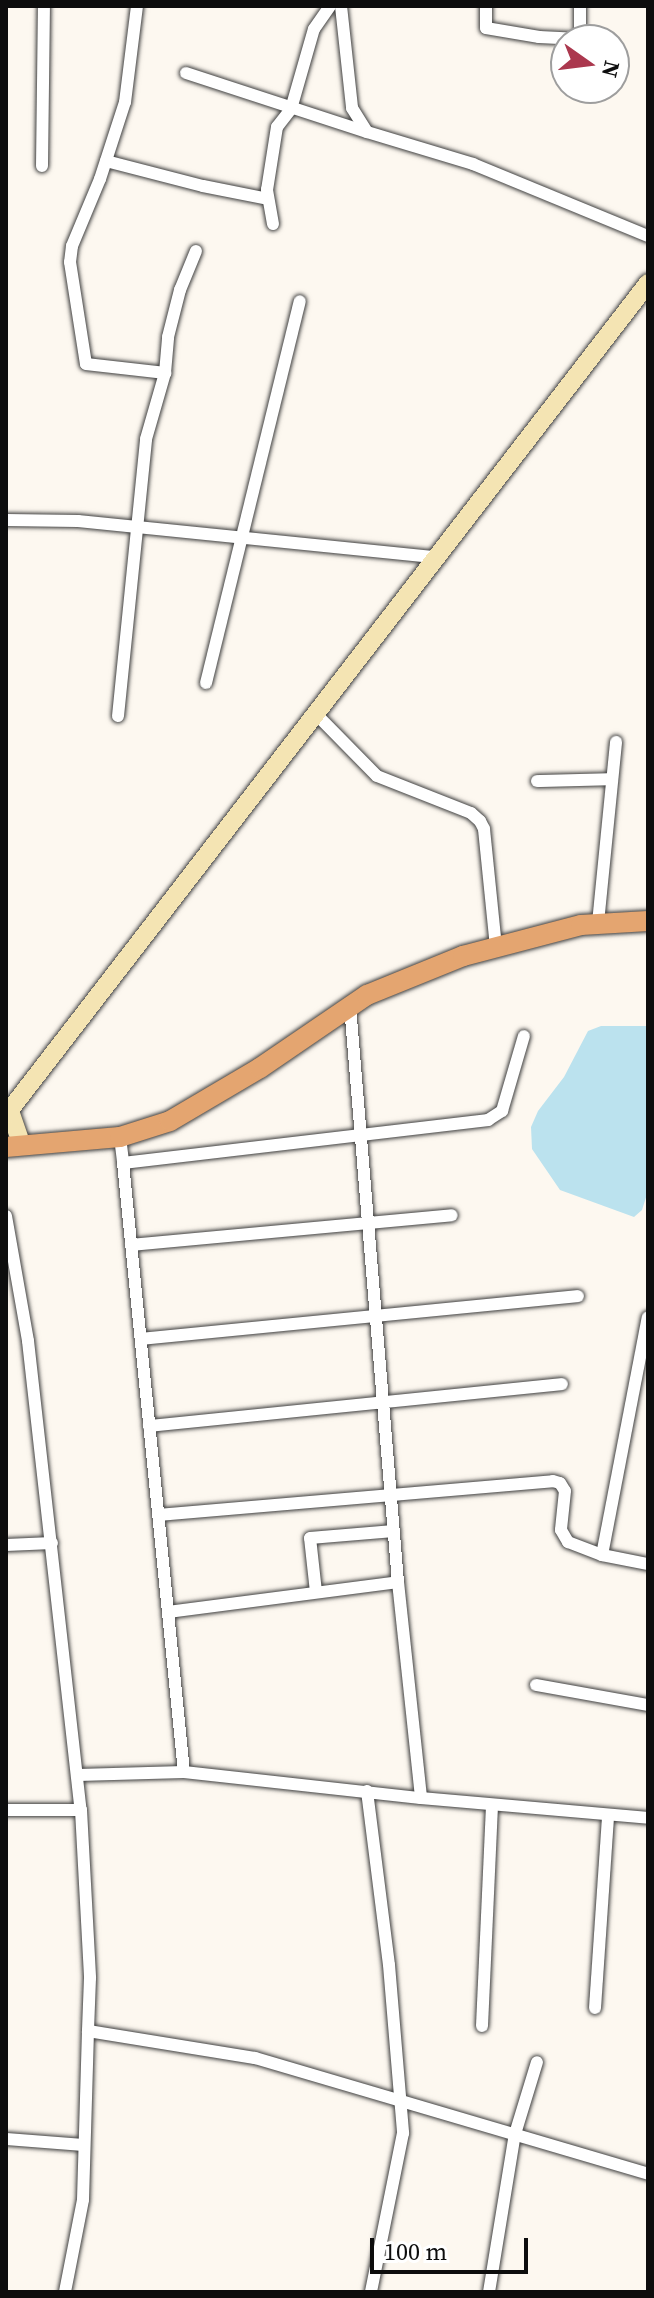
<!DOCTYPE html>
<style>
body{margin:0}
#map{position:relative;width:654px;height:2298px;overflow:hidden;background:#fdf8f0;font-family:"Source Serif 4",serif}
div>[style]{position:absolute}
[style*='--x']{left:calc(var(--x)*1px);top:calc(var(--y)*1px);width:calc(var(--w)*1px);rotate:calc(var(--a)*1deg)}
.water>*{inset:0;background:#bbe2ee}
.roads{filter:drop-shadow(0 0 2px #404040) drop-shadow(0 0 2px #404040)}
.minor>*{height:12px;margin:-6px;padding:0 6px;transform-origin:6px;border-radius:6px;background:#fff}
.secondary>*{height:18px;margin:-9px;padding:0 9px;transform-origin:9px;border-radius:9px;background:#f4e4b3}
.trunk>*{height:20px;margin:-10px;padding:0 10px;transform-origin:10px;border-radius:10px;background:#e4a570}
span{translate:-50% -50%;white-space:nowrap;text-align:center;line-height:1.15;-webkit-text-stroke:8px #fff;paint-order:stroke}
.frame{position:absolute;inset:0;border:8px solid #0d0d0d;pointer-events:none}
.north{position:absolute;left:550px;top:24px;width:80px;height:80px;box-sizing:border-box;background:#fff;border:2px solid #9e9e9e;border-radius:50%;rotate:104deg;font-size:22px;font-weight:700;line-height:32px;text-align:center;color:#0d0d0d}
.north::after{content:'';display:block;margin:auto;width:28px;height:36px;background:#ab384e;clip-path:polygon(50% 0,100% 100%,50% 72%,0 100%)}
.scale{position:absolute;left:370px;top:2238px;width:158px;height:36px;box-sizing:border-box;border:4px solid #0d0d0d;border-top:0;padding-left:10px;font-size:24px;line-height:28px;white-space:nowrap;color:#0d0d0d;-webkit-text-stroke:6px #fff;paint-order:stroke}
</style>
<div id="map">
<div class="water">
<div style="clip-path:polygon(601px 1026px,648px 1026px,648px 1191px,642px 1210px,634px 1217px,560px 1190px,532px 1149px,531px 1127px,538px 1111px,564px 1077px,588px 1031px)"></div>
</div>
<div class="roads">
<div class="minor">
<div style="--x:137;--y:6;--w:97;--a:97.1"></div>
<div style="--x:125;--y:102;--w:81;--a:108"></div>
<div style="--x:100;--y:179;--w:73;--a:112.7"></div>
<div style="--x:72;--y:246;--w:16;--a:97"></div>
<div style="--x:70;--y:262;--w:103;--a:81.1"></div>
<div style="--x:86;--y:364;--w:80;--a:6.5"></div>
<div style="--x:341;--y:6;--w:103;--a:83.8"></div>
<div style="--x:352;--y:108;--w:28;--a:58"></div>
<div style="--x:367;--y:132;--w:111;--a:16.8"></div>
<div style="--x:473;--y:164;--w:189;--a:22.4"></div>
<div style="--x:486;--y:6;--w:22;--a:90"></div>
<div style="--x:486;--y:28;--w:54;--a:9.6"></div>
<div style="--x:539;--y:37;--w:41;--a:2.8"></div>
<div style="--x:580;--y:40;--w:34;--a:-90"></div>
<div style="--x:186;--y:73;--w:190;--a:18.1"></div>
<div style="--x:106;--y:161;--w:100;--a:14.5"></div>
<div style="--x:203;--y:186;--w:66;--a:11.3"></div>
<div style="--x:42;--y:166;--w:160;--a:-89.3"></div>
<div style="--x:273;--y:224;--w:35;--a:-100"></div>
<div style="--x:267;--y:190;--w:64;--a:-81"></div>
<div style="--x:277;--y:127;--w:23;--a:-52"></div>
<div style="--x:291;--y:109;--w:83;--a:-74"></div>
<div style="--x:314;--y:29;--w:28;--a:-55"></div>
<div style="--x:6;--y:520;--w:72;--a:0.8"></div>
<div style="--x:78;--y:521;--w:359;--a:5.8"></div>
<div style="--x:206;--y:683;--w:393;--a:-76.2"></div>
<div style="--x:315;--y:713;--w:88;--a:45.5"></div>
<div style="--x:377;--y:776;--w:101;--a:21.5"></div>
<div style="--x:471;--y:813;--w:12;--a:42"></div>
<div style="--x:480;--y:821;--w:9;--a:63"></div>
<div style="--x:484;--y:829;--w:119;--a:84.2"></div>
<div style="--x:118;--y:716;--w:278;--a:-84.2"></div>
<div style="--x:146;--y:439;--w:69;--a:-73.9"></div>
<div style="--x:165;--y:373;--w:36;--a:-85"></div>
<div style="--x:168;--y:337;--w:49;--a:-75.7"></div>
<div style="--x:180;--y:290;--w:42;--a:-67.7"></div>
<div style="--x:537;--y:781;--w:75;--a:-1.5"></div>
<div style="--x:598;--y:923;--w:182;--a:-84.3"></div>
<div style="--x:350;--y:1006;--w:578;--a:85.24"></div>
<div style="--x:398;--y:1582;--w:217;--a:83.9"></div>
<div style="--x:120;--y:1137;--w:26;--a:83"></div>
<div style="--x:123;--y:1163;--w:368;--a:-6.7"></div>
<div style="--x:488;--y:1120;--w:17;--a:-33"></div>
<div style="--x:502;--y:1111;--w:78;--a:-73.7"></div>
<div style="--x:123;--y:1163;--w:612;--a:84.28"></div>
<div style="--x:6;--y:1216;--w:127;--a:80"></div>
<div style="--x:28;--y:1341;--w:472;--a:83.6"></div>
<div style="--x:81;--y:1810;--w:168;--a:86.9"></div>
<div style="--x:90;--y:1978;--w:53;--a:92.2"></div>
<div style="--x:88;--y:2031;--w:169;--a:91.7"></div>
<div style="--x:83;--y:2200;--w:94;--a:101.1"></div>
<div style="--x:131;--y:1245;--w:322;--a:-5.3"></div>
<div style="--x:141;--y:1339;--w:439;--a:-5.6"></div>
<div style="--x:149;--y:1426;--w:415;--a:-5.8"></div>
<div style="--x:158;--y:1515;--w:396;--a:-4.9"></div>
<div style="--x:553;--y:1481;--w:7;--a:16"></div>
<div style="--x:560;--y:1483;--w:9;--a:58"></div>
<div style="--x:565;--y:1491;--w:39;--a:96"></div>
<div style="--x:561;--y:1530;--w:14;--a:60"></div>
<div style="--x:568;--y:1542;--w:36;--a:21"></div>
<div style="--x:602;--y:1555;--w:47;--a:11.1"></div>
<div style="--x:6;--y:1545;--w:46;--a:-2.5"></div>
<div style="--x:602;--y:1555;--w:242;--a:-79.1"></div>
<div style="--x:316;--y:1592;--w:54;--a:-96.3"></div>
<div style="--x:310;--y:1538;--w:84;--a:-4.8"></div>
<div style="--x:168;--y:1612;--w:232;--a:-7.4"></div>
<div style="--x:536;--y:1685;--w:114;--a:10.1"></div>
<div style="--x:78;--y:1775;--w:106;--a:-1.6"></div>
<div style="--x:184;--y:1772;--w:238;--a:6.3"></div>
<div style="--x:421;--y:1798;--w:228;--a:5"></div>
<div style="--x:367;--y:1791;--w:175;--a:82.8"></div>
<div style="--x:389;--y:1965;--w:169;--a:85.2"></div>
<div style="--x:403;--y:2133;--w:162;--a:101.4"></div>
<div style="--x:6;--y:1810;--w:75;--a:0"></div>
<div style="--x:595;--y:2008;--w:193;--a:-86.1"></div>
<div style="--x:482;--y:2026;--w:221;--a:-87.4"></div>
<div style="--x:88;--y:2031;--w:169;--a:9.2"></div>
<div style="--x:255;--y:2058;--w:410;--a:16.4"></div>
<div style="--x:6;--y:2139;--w:78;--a:4.4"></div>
<div style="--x:489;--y:2292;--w:160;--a:-80.7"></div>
<div style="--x:515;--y:2134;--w:75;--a:-73"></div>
</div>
<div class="secondary">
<div style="--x:10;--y:1111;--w:36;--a:71"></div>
<div style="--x:6;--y:1115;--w:1051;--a:-52.34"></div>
</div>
<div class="trunk">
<div style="--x:6;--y:1147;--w:114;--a:-5"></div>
<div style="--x:120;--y:1137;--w:52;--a:-17.7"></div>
<div style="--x:170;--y:1121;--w:104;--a:-30.5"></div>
<div style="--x:260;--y:1068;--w:130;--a:-34.3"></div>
<div style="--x:367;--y:995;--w:104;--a:-22.1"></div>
<div style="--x:463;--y:956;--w:122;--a:-14.7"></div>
<div style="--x:581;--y:925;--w:67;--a:-3.4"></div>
</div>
</div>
<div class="frame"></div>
<div class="north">N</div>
<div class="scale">100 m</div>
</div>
